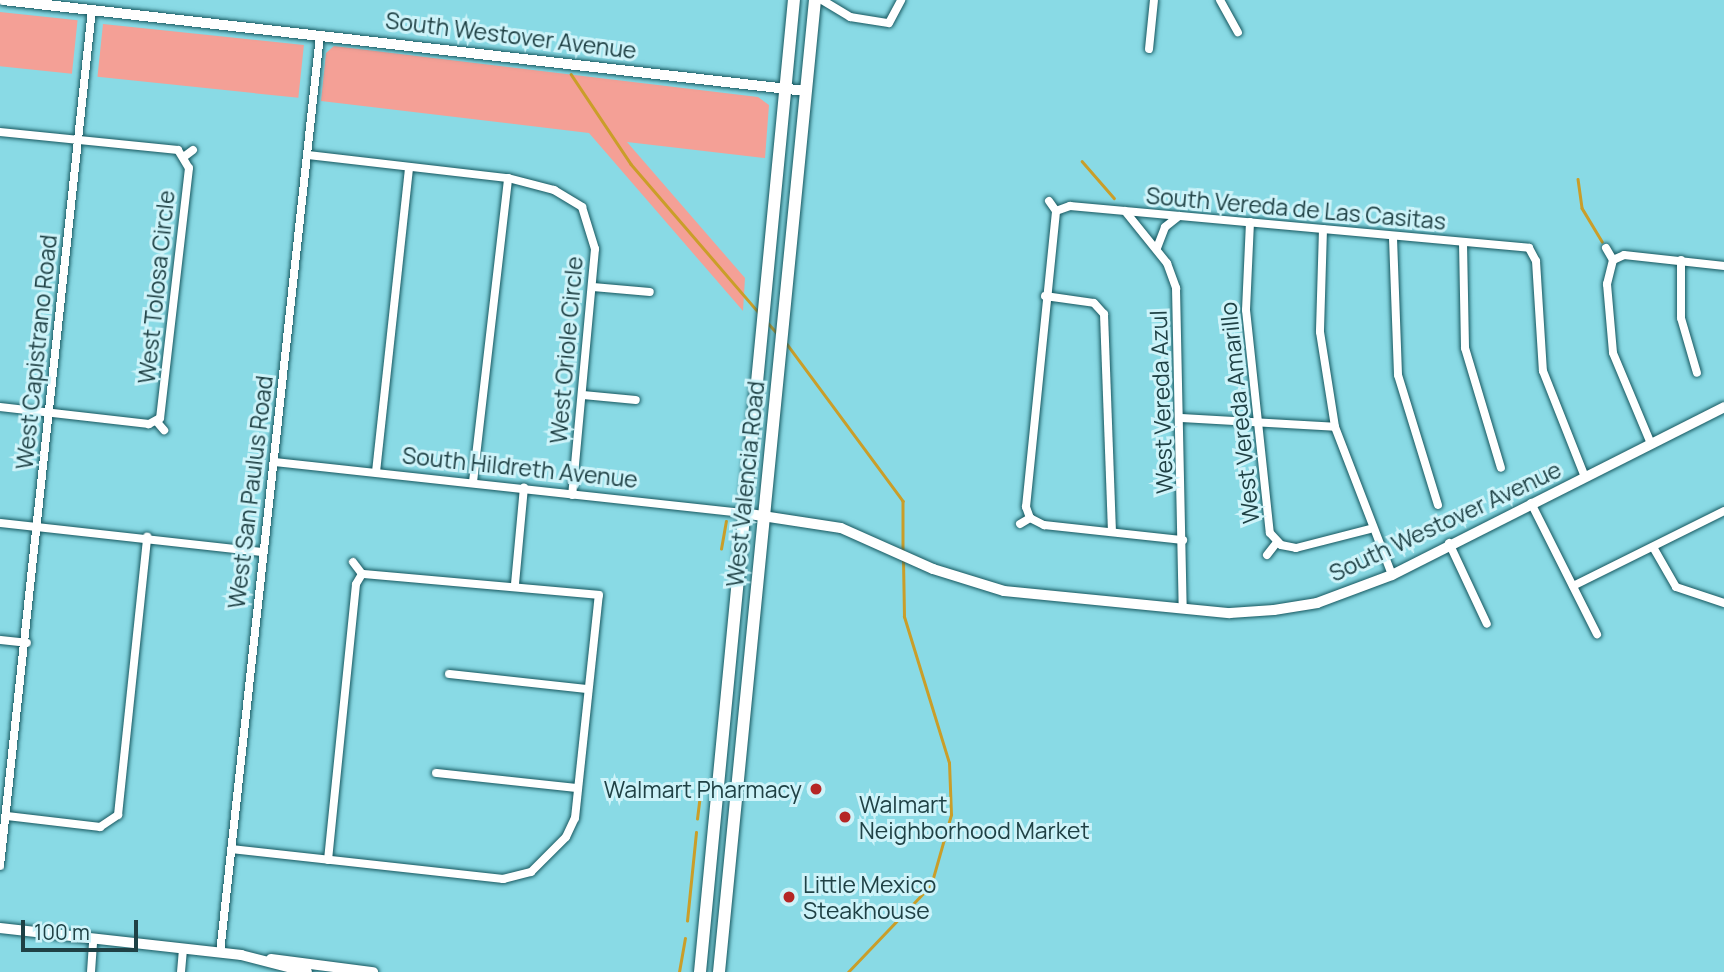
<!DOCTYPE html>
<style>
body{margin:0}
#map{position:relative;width:1724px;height:972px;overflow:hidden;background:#89dae5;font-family:Manrope,sans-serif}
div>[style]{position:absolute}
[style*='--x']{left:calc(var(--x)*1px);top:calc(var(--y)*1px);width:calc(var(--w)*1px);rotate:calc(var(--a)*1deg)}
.green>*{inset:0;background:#f4a096;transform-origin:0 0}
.stream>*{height:2.5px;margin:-1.25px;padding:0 1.25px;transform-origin:1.25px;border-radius:1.25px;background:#ca9e29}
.roads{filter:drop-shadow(0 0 2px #16575f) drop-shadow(0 0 2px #16575f)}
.street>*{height:8px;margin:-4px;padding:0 4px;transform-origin:4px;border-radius:4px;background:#fff}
.secondary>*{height:10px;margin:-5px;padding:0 5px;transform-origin:5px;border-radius:5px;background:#fff}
.primary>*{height:12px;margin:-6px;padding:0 6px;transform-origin:6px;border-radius:6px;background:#fff}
.dots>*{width:19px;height:19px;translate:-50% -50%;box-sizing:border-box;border:4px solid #cdf3f9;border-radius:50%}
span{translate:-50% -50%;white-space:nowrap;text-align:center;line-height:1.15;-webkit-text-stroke:6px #cdf3f9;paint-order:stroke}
.street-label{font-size:23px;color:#1f4145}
.poi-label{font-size:23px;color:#1f4145}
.right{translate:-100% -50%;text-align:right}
.left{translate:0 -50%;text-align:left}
.scale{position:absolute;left:21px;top:920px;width:117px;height:32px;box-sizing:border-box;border:4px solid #1f4145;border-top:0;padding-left:9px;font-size:21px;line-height:24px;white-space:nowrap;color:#1f4145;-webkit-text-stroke:5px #cdf3f9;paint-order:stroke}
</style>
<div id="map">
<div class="green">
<div style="left:0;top:12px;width:78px;height:54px;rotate:6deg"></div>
<div style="left:103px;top:24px;width:202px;height:53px;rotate:6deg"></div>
<div style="clip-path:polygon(334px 46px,758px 97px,769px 105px,765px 158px,627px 142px,745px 278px,743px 311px,589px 133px,321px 101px,326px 53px)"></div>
</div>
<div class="stream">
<div style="--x:571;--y:74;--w:108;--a:56.3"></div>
<div style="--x:631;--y:164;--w:196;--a:49.3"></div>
<div style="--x:1082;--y:161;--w:49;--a:49.1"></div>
<div style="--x:1578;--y:179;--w:29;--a:82"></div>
<div style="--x:1582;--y:208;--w:39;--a:59"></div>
<div style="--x:768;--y:323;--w:15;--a:48"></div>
<div style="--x:787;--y:344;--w:195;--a:53.5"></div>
<div style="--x:903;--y:501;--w:52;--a:90"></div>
<div style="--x:721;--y:549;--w:28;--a:-80"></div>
<div style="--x:697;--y:819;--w:32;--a:-83"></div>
<div style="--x:687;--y:921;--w:89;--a:-84.2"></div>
<div style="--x:679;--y:972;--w:34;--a:-80"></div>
<div style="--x:848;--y:972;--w:120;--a:-46.3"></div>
<div style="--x:931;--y:885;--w:73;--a:-74.1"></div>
<div style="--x:951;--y:815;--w:52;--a:-92.2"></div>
<div style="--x:949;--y:763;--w:153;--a:-107.1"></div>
<div style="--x:904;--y:617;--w:57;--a:-91"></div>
</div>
<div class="roads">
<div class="street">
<div style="--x:822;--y:0;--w:33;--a:31"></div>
<div style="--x:850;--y:17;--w:39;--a:9"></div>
<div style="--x:889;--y:23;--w:26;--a:-62"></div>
<div style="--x:1220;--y:0;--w:37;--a:61"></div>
<div style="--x:1149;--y:49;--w:49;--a:-84.2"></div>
<div style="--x:0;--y:132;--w:179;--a:5.8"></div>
<div style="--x:178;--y:150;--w:21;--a:59"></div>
<div style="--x:189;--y:168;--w:252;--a:96.6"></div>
<div style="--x:160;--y:418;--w:13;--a:151"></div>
<div style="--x:149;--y:424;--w:150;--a:-173.5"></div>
<div style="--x:308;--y:155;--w:201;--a:6.6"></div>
<div style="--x:508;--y:178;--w:48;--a:14.6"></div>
<div style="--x:554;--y:190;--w:33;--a:31"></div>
<div style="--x:582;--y:207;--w:44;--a:72.8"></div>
<div style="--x:595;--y:249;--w:247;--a:95.3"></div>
<div style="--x:185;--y:156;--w:10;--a:-37"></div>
<div style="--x:1049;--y:201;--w:12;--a:55"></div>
<div style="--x:1056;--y:211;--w:15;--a:-20"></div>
<div style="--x:1070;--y:206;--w:461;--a:5.2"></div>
<div style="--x:1529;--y:248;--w:15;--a:62"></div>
<div style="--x:1536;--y:261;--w:110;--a:86.4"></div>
<div style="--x:1543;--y:371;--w:114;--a:68.4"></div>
<div style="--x:1125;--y:211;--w:67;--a:51.1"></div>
<div style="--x:1167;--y:263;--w:27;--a:70"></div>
<div style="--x:1176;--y:288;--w:321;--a:88.8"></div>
<div style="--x:1250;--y:222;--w:88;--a:92.6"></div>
<div style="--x:1246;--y:310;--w:224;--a:83.9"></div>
<div style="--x:1270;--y:533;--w:16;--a:47"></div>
<div style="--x:1281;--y:545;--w:15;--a:11"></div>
<div style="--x:1296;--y:548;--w:76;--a:-14.4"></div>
<div style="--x:1323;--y:229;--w:103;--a:91.7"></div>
<div style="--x:1320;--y:332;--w:96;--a:81"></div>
<div style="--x:1335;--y:427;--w:159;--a:68.9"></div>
<div style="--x:1393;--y:238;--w:137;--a:87.9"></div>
<div style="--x:1398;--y:375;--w:136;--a:72.9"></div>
<div style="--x:1463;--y:243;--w:105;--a:88.9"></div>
<div style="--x:1465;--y:348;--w:125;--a:73.3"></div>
<div style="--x:1157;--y:248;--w:22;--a:-69"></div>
<div style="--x:1165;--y:227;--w:18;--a:-38"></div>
<div style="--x:1606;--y:248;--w:14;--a:60"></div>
<div style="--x:1613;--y:260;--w:25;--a:104"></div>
<div style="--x:1607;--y:284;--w:69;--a:85"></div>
<div style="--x:1613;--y:353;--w:99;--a:67.3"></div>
<div style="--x:1613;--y:260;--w:12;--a:-24"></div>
<div style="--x:1624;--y:255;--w:101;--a:6.3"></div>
<div style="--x:1681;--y:260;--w:58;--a:90"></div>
<div style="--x:1681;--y:318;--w:57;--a:73.8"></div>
<div style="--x:593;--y:287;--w:57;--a:5"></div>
<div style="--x:1045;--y:296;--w:49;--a:8.1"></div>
<div style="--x:1094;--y:303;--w:15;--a:48"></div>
<div style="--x:1104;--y:314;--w:217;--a:87.9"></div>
<div style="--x:583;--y:395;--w:53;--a:5.4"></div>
<div style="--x:1181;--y:418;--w:154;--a:3.3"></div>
<div style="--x:157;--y:422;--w:11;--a:49"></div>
<div style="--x:274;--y:462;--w:472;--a:6.2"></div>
<div style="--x:376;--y:472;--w:305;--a:-83.8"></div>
<div style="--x:473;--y:482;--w:306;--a:-83.4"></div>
<div style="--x:1531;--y:503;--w:147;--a:63.3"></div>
<div style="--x:1030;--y:518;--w:12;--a:-110"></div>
<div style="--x:1026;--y:507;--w:298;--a:-84.2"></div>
<div style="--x:1030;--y:518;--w:16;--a:27"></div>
<div style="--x:1044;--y:525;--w:140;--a:6.2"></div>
<div style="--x:0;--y:523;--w:264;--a:6.3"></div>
<div style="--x:1020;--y:524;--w:12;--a:-31"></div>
<div style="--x:1449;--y:543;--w:89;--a:64.9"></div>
<div style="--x:1653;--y:547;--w:46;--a:60.1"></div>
<div style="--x:1676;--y:587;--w:51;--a:18.4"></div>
<div style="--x:1267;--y:555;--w:16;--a:-52"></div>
<div style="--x:353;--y:562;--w:15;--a:53"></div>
<div style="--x:515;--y:584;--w:97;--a:-84.7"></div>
<div style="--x:1573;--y:586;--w:169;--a:-26.4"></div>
<div style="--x:0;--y:640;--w:27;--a:6"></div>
<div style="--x:449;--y:674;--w:139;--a:6.2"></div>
<div style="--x:436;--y:773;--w:142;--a:6.1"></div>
<div style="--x:7;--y:816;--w:94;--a:6.7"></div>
<div style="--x:100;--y:827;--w:22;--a:-34"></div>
<div style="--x:118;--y:815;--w:280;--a:-84"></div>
<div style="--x:231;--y:849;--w:274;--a:6.3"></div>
<div style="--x:503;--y:879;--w:29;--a:-14"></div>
<div style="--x:531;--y:872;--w:49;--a:-45"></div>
<div style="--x:566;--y:837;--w:21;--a:-65"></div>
<div style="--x:575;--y:818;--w:224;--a:-83.9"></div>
<div style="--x:599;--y:595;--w:238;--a:-174.9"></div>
<div style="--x:328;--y:860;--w:277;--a:-84.2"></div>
<div style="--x:356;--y:584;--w:12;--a:-59"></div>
<div style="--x:0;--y:866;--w:862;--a:-83.87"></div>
<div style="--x:220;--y:953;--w:923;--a:-83.78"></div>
<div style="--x:91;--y:972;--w:31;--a:-86"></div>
<div style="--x:181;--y:972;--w:22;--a:-85"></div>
</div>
<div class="secondary">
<div style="--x:3;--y:0;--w:807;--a:6.47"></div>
<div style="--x:743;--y:513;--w:99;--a:8.7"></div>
<div style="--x:841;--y:528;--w:101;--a:24"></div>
<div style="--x:933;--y:569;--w:74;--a:17.2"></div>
<div style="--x:1004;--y:591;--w:227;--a:5.6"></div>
<div style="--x:1230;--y:613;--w:44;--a:-3.9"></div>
<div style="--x:1274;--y:610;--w:44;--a:-9.2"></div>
<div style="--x:1317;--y:603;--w:80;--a:-20.5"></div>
<div style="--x:1392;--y:575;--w:372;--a:-26.8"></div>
<div style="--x:0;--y:928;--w:243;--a:6.4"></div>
<div style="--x:241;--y:955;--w:68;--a:14.4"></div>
<div style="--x:271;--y:959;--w:103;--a:7.3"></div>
</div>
<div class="primary">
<div style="--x:700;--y:972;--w:977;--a:-84.48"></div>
<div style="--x:719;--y:972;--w:977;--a:-84.36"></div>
</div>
</div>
<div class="dots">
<div style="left:816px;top:789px;background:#b52625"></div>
<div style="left:845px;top:817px;background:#b52625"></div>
<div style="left:789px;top:897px;background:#b52625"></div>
</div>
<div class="street-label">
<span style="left:511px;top:35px;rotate:7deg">South Westover Avenue</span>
<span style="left:1296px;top:208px;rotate:5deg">South Vereda de Las Casitas</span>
<span style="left:156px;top:287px;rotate:-84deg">West Tolosa Circle</span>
<span style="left:566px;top:350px;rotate:-85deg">West Oriole Circle</span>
<span style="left:36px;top:352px;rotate:-84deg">West Capistrano Road</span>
<span style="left:1161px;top:402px;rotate:-92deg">West Vereda Azul</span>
<span style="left:1239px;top:413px;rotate:-96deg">West Vereda Amarillo</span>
<span style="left:520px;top:467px;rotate:6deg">South Hildreth Avenue</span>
<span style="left:745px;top:484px;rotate:-84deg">West Valencia Road</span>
<span style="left:250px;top:492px;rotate:-83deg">West San Paulus Road</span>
<span style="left:1445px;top:521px;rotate:-25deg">South Westover Avenue</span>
</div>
<div class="poi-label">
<span class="right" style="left:802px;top:789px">Walmart Pharmacy</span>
<span class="left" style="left:859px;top:817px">Walmart<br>Neighborhood Market</span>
<span class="left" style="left:803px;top:897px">Little Mexico<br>Steakhouse</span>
</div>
<div class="scale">100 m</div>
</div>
